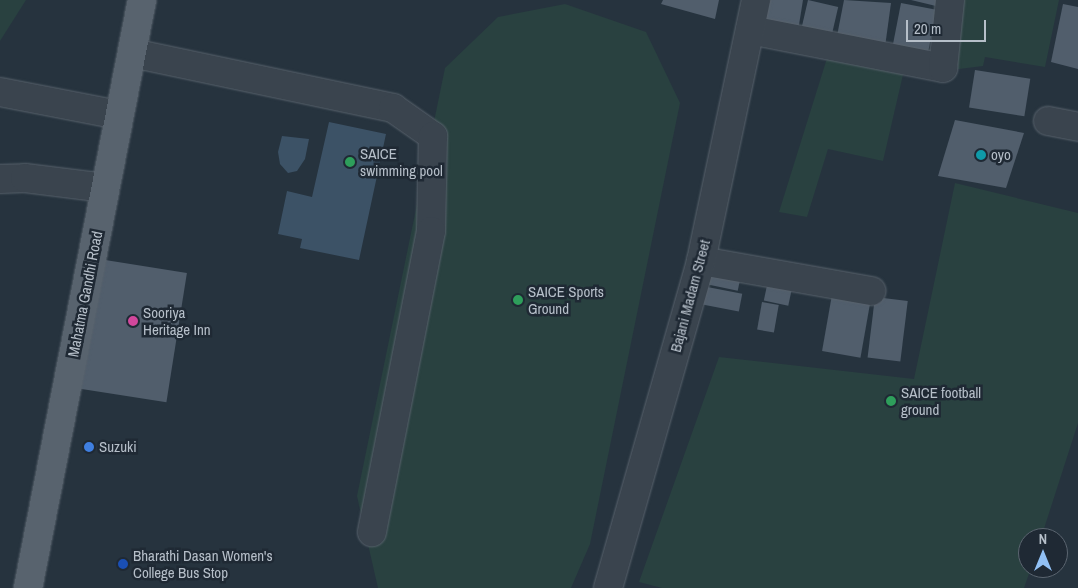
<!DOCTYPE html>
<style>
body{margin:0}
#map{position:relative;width:1078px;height:588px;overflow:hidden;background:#26333e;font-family:"Archivo Narrow",sans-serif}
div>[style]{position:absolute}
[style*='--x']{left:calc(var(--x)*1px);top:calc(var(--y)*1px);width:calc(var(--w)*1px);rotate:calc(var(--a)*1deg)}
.green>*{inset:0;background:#294140}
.water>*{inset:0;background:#3c5266}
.building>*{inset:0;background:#515e6c;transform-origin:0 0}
.roads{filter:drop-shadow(0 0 1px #58626c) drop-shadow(0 0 1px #58626c)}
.minor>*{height:28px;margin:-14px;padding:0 14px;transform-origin:14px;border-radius:14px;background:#3a444e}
.primary>*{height:28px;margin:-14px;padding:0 14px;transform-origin:14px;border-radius:14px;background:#58636e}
.dots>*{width:14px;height:14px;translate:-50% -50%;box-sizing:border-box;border:2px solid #1f2934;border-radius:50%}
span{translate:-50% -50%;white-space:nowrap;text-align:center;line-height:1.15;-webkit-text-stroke:5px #1f2934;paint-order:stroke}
.poi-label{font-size:15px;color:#b6bfc9}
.left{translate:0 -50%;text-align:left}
.street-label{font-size:15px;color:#b6bfc9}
.north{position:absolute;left:1018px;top:528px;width:50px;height:50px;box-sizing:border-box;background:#1f2934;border:1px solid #5b6570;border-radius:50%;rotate:0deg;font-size:14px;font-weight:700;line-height:20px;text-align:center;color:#b6bfc9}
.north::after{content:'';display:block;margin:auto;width:18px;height:22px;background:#91c0f4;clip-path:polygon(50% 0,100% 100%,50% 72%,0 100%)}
.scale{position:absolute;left:906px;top:20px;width:80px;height:22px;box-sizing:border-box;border:2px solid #b6bfc9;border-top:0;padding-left:6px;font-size:15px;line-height:18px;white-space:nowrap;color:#b6bfc9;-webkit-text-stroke:4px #1f2934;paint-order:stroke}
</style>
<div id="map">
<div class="green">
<div style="clip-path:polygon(0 0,26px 0,0 41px)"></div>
<div style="clip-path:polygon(956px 0,1059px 0,1045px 67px,985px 57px,983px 66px,951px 70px)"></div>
<div style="clip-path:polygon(565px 4px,646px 32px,680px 103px,590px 544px,571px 588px,378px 588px,357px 496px,445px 68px,498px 17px)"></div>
<div style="clip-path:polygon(828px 55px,905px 66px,883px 161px,828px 149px,807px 217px,779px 212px)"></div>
<div style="clip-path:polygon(955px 183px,1078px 213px,1078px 423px,1041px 538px,1028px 538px,1031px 568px,1024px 588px,662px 588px,639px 582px,719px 357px,914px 379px)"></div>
</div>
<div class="water">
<div style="clip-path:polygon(329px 122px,386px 134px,359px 260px,300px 248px,302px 239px,278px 234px,287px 191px,312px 197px)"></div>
<div style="clip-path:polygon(282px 136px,309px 139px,305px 159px,297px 171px,288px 173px,280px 164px,278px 152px)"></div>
</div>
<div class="building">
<div style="clip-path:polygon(663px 0,719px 0,715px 19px,661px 4px)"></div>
<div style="clip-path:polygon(762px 0,803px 0,798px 31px,758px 23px)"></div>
<div style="left:808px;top:0;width:31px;height:30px;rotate:13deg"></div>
<div style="clip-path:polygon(844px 0,891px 3px,885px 47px,837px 36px)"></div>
<div style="clip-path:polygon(911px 0,937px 0,936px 6px)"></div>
<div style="left:901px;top:3px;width:36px;height:45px;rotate:11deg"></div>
<div style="clip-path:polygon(1063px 4px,1078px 7px,1078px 69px,1051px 62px)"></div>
<div style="left:975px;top:70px;width:56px;height:38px;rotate:9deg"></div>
<div style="clip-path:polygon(955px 120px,1024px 133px,1006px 188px,938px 176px)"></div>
<div style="left:99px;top:259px;width:89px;height:131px;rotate:9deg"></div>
<div style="left:708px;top:267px;width:34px;height:17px;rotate:12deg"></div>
<div style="left:769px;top:276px;width:25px;height:25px;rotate:12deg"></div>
<div style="left:702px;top:286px;width:41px;height:18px;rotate:11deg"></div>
<div style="left:833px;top:289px;width:39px;height:63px;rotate:10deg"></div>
<div style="left:875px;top:297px;width:33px;height:61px;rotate:7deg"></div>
<div style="left:762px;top:302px;width:17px;height:28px;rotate:10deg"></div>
</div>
<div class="roads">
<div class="minor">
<div style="--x:750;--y:30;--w:197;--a:11.1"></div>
<div style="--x:943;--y:68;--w:68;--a:-84.1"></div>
<div style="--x:132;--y:53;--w:267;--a:11.9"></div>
<div style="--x:393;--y:108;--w:49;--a:35"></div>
<div style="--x:433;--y:136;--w:95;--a:91.2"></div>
<div style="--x:431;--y:231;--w:307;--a:101.1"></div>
<div style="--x:0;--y:92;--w:121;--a:10.9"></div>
<div style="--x:1048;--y:121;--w:31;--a:11"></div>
<div style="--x:0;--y:179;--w:25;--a:-2"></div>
<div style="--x:25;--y:178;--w:81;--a:7.1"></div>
<div style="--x:701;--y:261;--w:173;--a:10"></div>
<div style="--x:608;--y:588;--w:340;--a:-74.1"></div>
<div style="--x:701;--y:261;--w:267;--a:-78.1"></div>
</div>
<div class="primary">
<div style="--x:28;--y:588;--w:599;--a:-79.03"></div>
</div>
</div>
<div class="dots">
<div style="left:981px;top:155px;background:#0f9aa8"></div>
<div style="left:350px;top:162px;background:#2e9e5b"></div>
<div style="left:518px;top:300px;background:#2e9e5b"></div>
<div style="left:133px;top:321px;background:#d1479c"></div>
<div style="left:891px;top:401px;background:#2e9e5b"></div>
<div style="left:89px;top:447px;background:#3f7fe0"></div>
<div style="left:123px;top:564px;background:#1a4fb4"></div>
</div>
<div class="poi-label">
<span class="left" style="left:360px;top:162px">SAICE<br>swimming pool</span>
<span class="left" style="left:991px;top:155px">oyo</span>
<span class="left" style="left:528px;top:300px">SAICE Sports<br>Ground</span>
<span class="left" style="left:143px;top:321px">Sooriya<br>Heritage Inn</span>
<span class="left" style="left:901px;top:401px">SAICE football<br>ground</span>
<span class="left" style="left:99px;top:447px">Suzuki</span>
<span class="left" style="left:133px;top:564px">Bharathi Dasan Women's<br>College Bus Stop</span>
</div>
<div class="street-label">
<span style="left:85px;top:294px;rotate:-79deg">Mahatma Gandhi Road</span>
<span style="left:690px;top:296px;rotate:-75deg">Bajani Madam Street</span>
</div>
<div class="north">N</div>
<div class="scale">20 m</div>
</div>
